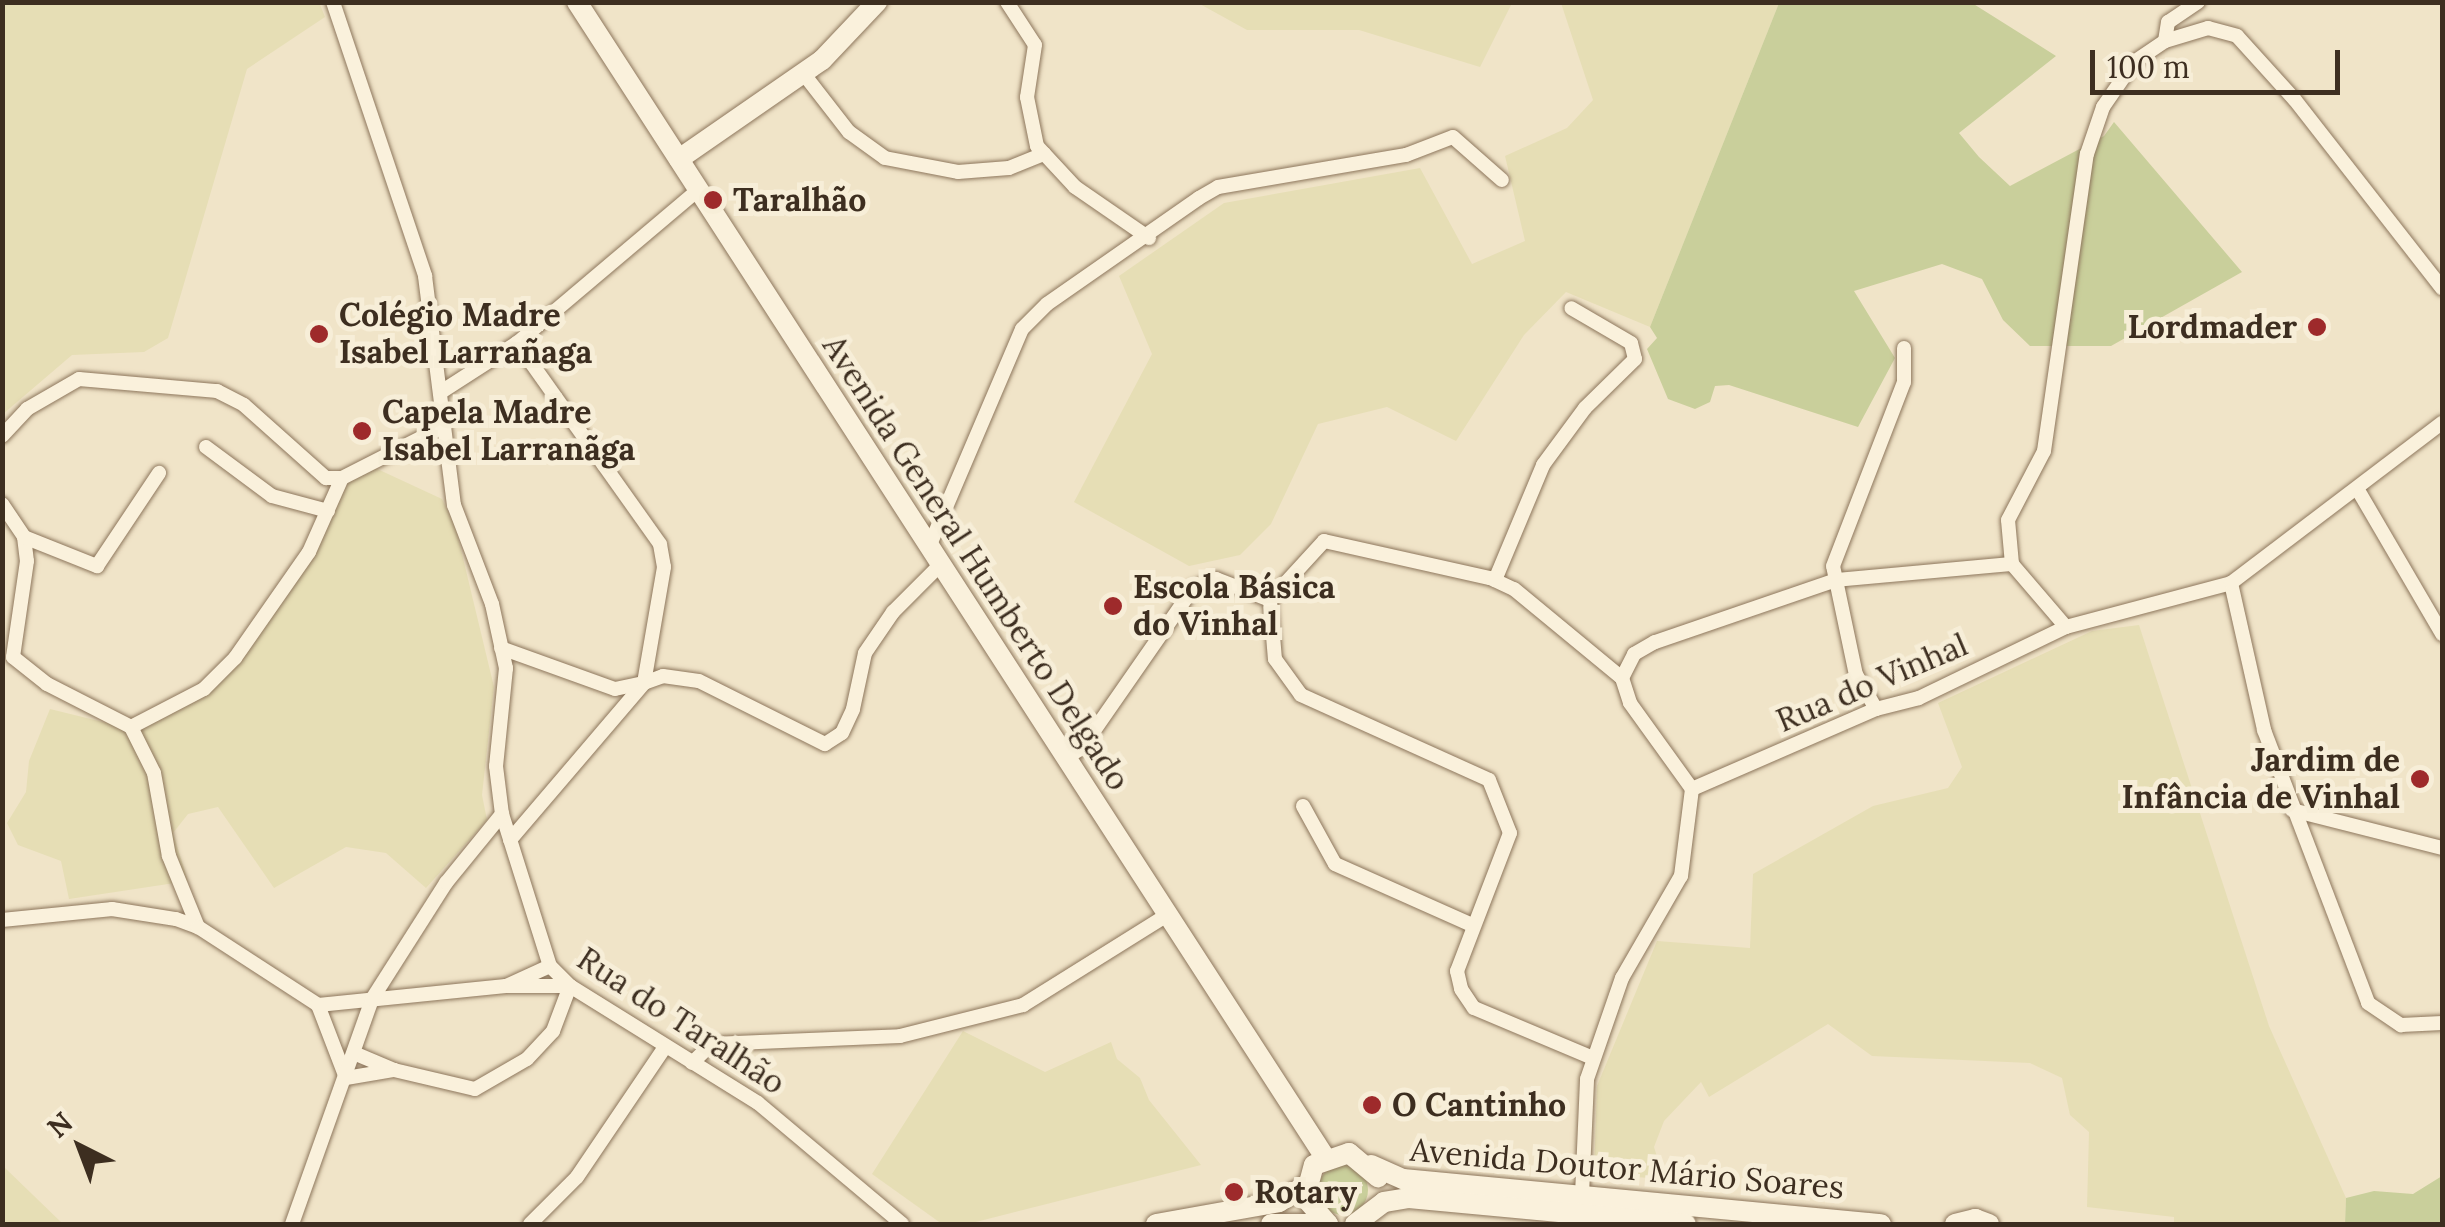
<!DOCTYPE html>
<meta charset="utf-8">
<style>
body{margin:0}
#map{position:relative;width:2445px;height:1227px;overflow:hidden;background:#f0e4c8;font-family:Lora,serif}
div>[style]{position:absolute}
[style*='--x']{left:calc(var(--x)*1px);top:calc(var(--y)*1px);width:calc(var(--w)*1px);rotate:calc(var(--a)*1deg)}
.farmland>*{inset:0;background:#e6deb5}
.green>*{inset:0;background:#c9cf9b}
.round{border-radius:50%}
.roads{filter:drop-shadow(0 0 2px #8d765c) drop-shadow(0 0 2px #8d765c)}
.street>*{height:14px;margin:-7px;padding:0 7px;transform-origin:7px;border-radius:7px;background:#faf1dc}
.secondary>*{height:20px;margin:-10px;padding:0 10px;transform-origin:10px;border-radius:10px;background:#faf1dc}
.dots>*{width:28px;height:28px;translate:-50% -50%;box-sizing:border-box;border:5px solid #f7eed8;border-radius:50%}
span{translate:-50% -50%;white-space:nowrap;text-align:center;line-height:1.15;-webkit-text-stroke:10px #f7eed8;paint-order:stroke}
.poi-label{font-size:32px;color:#3d2e20;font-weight:700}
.left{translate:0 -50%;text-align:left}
.right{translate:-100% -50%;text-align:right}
.street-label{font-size:32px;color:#3d2e20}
.frame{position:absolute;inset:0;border:5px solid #3d2e20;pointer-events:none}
.north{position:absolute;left:30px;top:1097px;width:100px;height:100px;-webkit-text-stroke:8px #f7eed8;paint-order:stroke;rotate:318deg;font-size:28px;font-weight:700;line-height:40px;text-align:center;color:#3d2e20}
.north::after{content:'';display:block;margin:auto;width:35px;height:45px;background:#3d2e20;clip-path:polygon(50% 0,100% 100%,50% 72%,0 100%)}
.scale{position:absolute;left:2090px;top:50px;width:250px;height:45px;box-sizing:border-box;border:5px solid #3d2e20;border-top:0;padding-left:12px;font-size:30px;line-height:35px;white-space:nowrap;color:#3d2e20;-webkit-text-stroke:8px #f7eed8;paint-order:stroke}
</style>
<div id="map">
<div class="farmland">
<div style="clip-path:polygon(3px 2px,319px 2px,325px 17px,247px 69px,168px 338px,144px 352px,72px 355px,3px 414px)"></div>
<div style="clip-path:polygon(1198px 3px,1512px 3px,1480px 67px,1359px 30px,1247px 30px)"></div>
<div style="clip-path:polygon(1561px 3px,1779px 3px,1650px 327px,1566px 292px,1524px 335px,1456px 441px,1387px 407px,1318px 424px,1271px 524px,1240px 555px,1189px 566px,1074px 502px,1152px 354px,1119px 276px,1224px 203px,1420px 168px,1472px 264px,1525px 241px,1505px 156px,1567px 128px,1593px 100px)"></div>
<div style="clip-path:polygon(373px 467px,442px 499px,455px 525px,494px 687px,482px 795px,487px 820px,426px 888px,386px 853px,346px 847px,274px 888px,218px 807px,188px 814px,173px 833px,188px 881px,69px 899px,61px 861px,18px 845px,7px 823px,26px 792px,29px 761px,50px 709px,111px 724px,166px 717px,227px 674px,351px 474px)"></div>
<div style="clip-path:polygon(2139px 625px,2269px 1026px,2346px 1198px,2345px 1224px,2174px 1224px,2174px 1217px,2087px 1207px,2089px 1132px,2070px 1115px,2062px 1078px,2030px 1063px,1872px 1056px,1828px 1024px,1709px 1097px,1701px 1082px,1664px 1121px,1654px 1147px,1664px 1179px,1594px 1174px,1597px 1086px,1657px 941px,1750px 948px,1753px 874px,1873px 806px,1948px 788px,1962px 767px,1938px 703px,2092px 631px)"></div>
<div style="clip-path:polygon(963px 1031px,1045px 1072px,1111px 1042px,1117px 1059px,1140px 1078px,1149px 1100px,1201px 1165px,968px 1224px,942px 1224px,872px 1174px)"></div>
<div style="clip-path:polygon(3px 1166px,63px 1224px,3px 1224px)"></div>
</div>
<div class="green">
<div style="clip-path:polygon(1779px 3px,1972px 3px,2056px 56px,1959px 133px,1979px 157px,2010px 186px,2104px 136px,2114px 122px,2242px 272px,2111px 346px,2030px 346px,2003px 320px,1982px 279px,1942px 264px,1854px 291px,1895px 358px,1858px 427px,1729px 385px,1715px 386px,1710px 402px,1695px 409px,1668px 399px,1647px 349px,1657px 338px,1650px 327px)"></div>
<div class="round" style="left:1318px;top:1165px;width:50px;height:50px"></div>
<div style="clip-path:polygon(2442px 1176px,2442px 1224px,2345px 1224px,2346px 1198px,2374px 1191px,2413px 1194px)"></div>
</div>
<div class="roads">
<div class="street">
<div style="--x:333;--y:2;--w:289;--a:71.4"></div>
<div style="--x:425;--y:276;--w:231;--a:82.8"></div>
<div style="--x:454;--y:505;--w:106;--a:69"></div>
<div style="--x:492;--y:604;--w:66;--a:77.7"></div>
<div style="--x:506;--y:668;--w:99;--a:95.8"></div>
<div style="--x:496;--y:766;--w:48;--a:82.9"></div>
<div style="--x:502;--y:814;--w:159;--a:72.5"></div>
<div style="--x:550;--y:966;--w:28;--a:45"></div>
<div style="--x:570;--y:986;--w:221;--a:31.9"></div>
<div style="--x:758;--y:1103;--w:188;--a:40"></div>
<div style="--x:1007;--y:2;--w:51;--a:56.9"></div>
<div style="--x:1035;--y:45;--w:53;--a:98.7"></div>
<div style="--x:1027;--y:97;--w:50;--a:78.5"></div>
<div style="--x:1037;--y:146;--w:56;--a:47.2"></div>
<div style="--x:1075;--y:187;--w:90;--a:34.6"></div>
<div style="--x:2198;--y:2;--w:36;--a:146"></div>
<div style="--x:2168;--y:22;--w:19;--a:99"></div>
<div style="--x:2165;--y:41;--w:45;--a:-16.8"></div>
<div style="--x:2208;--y:28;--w:30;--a:15"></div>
<div style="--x:2237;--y:36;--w:86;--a:47.8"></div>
<div style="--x:2295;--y:100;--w:239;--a:52"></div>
<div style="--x:803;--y:73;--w:75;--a:52.1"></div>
<div style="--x:849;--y:132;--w:44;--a:35.8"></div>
<div style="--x:885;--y:158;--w:74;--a:10.9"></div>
<div style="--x:958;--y:172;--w:51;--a:-4.5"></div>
<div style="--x:1009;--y:168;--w:38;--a:-22"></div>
<div style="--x:441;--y:392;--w:90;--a:-32.8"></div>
<div style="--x:517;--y:343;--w:237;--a:-40.2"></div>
<div style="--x:2;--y:436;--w:37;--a:-47"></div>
<div style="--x:27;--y:409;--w:60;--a:-30"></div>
<div style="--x:79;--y:379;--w:139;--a:5"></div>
<div style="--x:217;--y:391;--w:30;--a:27"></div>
<div style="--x:244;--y:405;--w:110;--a:41.7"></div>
<div style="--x:326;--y:478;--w:16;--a:0"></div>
<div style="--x:342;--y:478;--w:112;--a:-27"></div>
<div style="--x:206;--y:447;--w:82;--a:36.6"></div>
<div style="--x:272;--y:496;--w:58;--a:15"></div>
<div style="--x:2358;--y:490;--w:167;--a:59.7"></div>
<div style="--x:2;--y:504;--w:40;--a:56"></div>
<div style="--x:24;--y:537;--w:24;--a:83"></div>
<div style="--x:27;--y:561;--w:97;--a:98.3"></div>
<div style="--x:13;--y:657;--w:43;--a:38.5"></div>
<div style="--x:47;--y:684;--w:94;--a:27.1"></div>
<div style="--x:131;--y:727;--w:51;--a:63.4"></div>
<div style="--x:154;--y:773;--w:84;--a:79.8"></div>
<div style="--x:169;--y:856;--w:77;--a:67.8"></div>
<div style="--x:24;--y:537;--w:79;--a:21.7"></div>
<div style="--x:97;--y:566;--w:112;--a:-56.3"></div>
<div style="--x:929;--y:547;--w:237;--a:-66.9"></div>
<div style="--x:1022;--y:329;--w:35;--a:-45"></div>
<div style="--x:1047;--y:304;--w:185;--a:-34.9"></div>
<div style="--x:1199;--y:198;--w:22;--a:-30"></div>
<div style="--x:1218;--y:187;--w:191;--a:-9.7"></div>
<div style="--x:1406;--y:155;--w:50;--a:-21"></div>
<div style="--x:1453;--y:137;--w:65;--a:41.3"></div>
<div style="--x:1495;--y:580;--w:125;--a:-67.3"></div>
<div style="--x:1543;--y:465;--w:71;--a:-53.6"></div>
<div style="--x:1585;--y:408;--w:70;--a:-44.4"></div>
<div style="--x:1635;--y:359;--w:16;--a:-104"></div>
<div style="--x:1631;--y:343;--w:69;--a:-149.7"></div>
<div style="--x:2231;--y:583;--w:151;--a:77.3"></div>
<div style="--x:2264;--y:730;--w:292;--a:69.1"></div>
<div style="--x:2368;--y:1003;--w:40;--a:34"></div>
<div style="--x:2401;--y:1025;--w:41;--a:-2.8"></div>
<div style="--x:1270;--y:600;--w:59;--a:85.2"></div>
<div style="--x:1275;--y:659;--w:44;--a:54.2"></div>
<div style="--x:1301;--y:695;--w:206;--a:24.3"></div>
<div style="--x:1489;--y:780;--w:57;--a:68.4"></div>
<div style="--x:1510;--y:833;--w:148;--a:111"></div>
<div style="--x:1457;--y:971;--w:18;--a:77"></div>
<div style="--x:1461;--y:989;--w:23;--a:56"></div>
<div style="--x:1474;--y:1008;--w:129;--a:22.8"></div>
<div style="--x:1270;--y:600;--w:80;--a:-47.5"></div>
<div style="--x:1324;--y:541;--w:170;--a:12.6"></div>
<div style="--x:1490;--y:578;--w:26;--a:25"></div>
<div style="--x:1514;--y:589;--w:140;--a:39.5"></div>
<div style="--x:1622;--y:678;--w:26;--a:72"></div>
<div style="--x:1630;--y:703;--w:106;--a:54.2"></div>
<div style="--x:2066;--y:627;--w:83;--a:-130.6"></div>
<div style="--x:2012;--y:564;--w:44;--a:-95.2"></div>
<div style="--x:2008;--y:520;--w:78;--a:-62.4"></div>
<div style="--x:2044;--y:451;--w:300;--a:-81.8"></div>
<div style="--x:2087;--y:154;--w:50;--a:-71.2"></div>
<div style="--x:2103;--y:107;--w:55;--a:-55.4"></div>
<div style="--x:2134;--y:62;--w:37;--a:-34"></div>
<div style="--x:501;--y:648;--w:121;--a:19.8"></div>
<div style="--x:615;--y:689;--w:30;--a:-12"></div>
<div style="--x:644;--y:683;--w:118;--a:-80.2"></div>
<div style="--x:664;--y:567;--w:23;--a:-100"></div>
<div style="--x:660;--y:544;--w:247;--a:-125.4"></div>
<div style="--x:1622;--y:678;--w:27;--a:-63"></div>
<div style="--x:1634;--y:654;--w:24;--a:-30"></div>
<div style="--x:1655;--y:642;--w:191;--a:-18.9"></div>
<div style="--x:1836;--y:580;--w:177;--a:-5.2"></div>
<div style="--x:1876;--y:709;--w:39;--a:-120"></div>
<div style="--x:1856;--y:675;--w:111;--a:-101.9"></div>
<div style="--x:1833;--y:566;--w:197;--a:-68.9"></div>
<div style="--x:1904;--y:382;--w:34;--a:-90"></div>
<div style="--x:131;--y:727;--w:82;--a:-27.5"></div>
<div style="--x:204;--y:689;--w:44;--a:-45"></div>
<div style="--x:235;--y:658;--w:129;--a:-55.1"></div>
<div style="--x:309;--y:552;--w:81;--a:-66"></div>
<div style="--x:1067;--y:757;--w:17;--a:-31"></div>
<div style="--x:1082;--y:748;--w:195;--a:-55.2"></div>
<div style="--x:1193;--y:588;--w:25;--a:-21"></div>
<div style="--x:1216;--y:579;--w:58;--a:21.3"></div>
<div style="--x:1303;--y:806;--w:66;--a:61.1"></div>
<div style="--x:1335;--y:864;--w:150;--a:24"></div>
<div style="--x:2292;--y:810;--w:155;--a:14.2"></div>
<div style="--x:510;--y:840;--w:206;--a:-49.5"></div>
<div style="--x:644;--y:683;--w:20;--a:-20"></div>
<div style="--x:663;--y:676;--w:36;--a:8"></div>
<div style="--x:699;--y:681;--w:141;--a:26.6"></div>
<div style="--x:825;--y:744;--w:20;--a:-33"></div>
<div style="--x:842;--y:733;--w:26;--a:-65"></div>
<div style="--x:853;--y:709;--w:57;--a:-77.9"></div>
<div style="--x:865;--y:653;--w:50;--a:-55.7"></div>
<div style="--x:893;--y:612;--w:66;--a:-45"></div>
<div style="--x:2;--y:920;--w:111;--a:-5.7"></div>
<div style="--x:112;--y:909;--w:65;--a:8.9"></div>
<div style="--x:176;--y:919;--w:23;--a:20"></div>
<div style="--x:198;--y:927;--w:143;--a:33"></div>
<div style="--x:318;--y:1005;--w:189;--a:-5.8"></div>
<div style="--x:318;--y:1005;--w:78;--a:69"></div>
<div style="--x:692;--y:1063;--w:28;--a:-44"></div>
<div style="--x:712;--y:1044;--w:188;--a:-2.4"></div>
<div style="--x:900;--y:1036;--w:127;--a:-14.1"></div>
<div style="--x:1023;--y:1005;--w:170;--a:-32"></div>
<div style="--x:394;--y:1070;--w:83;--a:13.2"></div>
<div style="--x:475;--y:1089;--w:60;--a:-30"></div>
<div style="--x:527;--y:1059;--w:38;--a:-47"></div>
<div style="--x:553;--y:1031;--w:48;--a:-69.3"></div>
<div style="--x:570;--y:986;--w:64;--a:180"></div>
<div style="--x:506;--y:986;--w:48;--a:-24.4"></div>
<div style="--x:346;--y:1078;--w:49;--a:-9.5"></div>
<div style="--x:394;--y:1070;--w:43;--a:-157"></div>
<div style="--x:1582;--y:1195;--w:116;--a:-87.5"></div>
<div style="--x:1587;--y:1079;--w:107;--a:-70.9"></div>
<div style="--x:1622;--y:978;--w:118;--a:-60"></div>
<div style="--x:1681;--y:876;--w:88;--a:-82.8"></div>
<div style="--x:1692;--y:789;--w:201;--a:-23.5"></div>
<div style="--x:1876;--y:709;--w:44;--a:-14.3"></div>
<div style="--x:1919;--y:698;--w:163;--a:-25.8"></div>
<div style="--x:2066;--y:627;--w:171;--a:-14.9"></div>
<div style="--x:2231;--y:583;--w:265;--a:-37.2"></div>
<div style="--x:292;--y:1224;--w:239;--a:-70.4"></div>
<div style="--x:372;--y:999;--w:138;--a:-57.5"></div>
<div style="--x:446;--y:883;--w:89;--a:-50.9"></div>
<div style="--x:530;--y:1224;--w:66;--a:-45"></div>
<div style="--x:577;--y:1177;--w:157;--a:-55.9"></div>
</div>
<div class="secondary">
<div style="--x:577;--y:2;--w:1375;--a:57.08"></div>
<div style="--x:679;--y:159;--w:174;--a:-34.7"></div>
<div style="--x:822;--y:60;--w:80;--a:-46.5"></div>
<div style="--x:1371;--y:1165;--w:35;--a:24"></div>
<div style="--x:1403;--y:1179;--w:480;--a:5.4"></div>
<div style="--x:1156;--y:1224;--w:125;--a:-10.1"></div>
<div style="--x:1279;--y:1202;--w:31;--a:-32"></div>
<div style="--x:1271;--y:1224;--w:57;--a:0"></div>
<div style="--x:1328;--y:1224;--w:35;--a:-131"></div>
<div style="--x:1305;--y:1198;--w:34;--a:-75"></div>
<div style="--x:1314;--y:1165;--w:37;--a:-19"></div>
<div style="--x:1349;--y:1153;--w:38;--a:40"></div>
<div style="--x:1355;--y:1224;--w:36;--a:-37"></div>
<div style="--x:1384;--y:1202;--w:24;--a:-9"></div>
<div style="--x:1408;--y:1198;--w:279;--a:5.3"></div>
<div style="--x:1955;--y:1224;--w:21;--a:-14"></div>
<div style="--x:1975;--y:1219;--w:15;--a:20"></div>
</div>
</div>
<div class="dots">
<div style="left:713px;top:200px;background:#9e2a2b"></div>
<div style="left:2317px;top:327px;background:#9e2a2b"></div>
<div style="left:319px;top:334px;background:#9e2a2b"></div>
<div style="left:362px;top:431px;background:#9e2a2b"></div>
<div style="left:1113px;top:606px;background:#9e2a2b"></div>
<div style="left:2420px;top:779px;background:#9e2a2b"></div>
<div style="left:1372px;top:1105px;background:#9e2a2b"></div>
<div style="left:1234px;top:1192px;background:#9e2a2b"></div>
</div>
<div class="poi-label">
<span class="left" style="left:733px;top:200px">Taralhão</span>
<span class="left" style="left:339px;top:334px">Colégio Madre<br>Isabel Larrañaga</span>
<span class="right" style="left:2297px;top:327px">Lordmader</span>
<span class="left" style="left:382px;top:431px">Capela Madre<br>Isabel Larranãga</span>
<span class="left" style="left:1133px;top:606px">Escola Básica<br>do Vinhal</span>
<span class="right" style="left:2400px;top:779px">Jardim de<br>Infância de Vinhal</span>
<span class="left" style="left:1392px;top:1105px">O Cantinho</span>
<span class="left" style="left:1254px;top:1192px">Rotary</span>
</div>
<div class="street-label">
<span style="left:976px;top:563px;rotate:57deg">Avenida General Humberto Delgado</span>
<span style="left:1872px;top:683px;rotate:-23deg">Rua do Vinhal</span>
<span style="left:681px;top:1021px;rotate:33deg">Rua do Taralhão</span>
<span style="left:1627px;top:1169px;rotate:5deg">Avenida Doutor Mário Soares</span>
</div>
<div class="frame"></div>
<div class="north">N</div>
<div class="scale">100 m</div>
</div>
